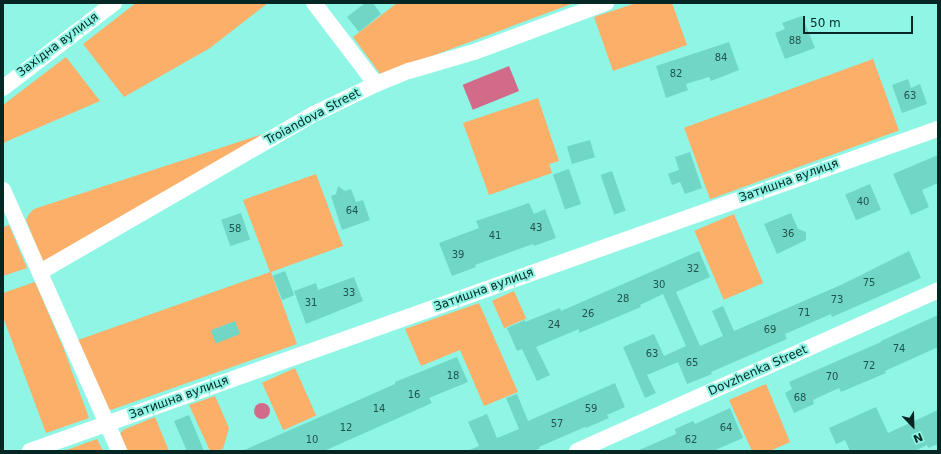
<!DOCTYPE html>
<meta charset="utf-8">
<style>
body{margin:0}
#map{position:relative;width:941px;height:454px;overflow:hidden;background:#8ff6e6;font-family:"DejaVu Sans",sans-serif}
div>[style]{position:absolute}
[style*='--x']{left:calc(var(--x)*1px);top:calc(var(--y)*1px);width:calc(var(--w)*1px);rotate:calc(var(--a)*1deg)}
.green>*{inset:0;background:#fbaf68;transform-origin:0 0}
.water>*{inset:0;background:#d26b89;transform-origin:0 0}
.round{border-radius:50%}
.building>*{inset:0;background:#70d7c7;transform-origin:0 0}
.street>*{height:16px;margin:-8px;padding:0 8px;transform-origin:8px;border-radius:8px;background:#fff}
span{translate:-50% -50%;white-space:nowrap;text-align:center;line-height:1.15;-webkit-text-stroke:4px #8ff6e6;paint-order:stroke}
.number-label{font-size:10px;color:#20534c}
.number-label span{-webkit-text-stroke-width:0}
.street-label{font-size:12px;color:#052723}
.frame{position:absolute;inset:0;border:4px solid #052723;pointer-events:none}
.north{position:absolute;left:893px;top:406px;width:40px;height:40px;-webkit-text-stroke:3px #8ff6e6;paint-order:stroke;rotate:157deg;font-size:11px;font-weight:700;line-height:16px;text-align:center;color:#052723}
.north::after{content:'';display:block;margin:auto;width:14px;height:18px;background:#052723;clip-path:polygon(50% 0,100% 100%,50% 72%,0 100%)}
.scale{position:absolute;left:803px;top:16px;width:110px;height:18px;box-sizing:border-box;border:2px solid #052723;border-top:0;padding-left:5px;font-size:12px;line-height:14px;white-space:nowrap;color:#052723;-webkit-text-stroke:3px #8ff6e6;paint-order:stroke}
</style>
<div id="map">
<div class="green">
<div style="clip-path:polygon(136px 3px,268px 3px,210px 48px,124px 97px,83px 44px)"></div>
<div style="clip-path:polygon(397px 3px,574px 3px,381px 75px,353px 37px)"></div>
<div style="clip-path:polygon(636px 3px,672px 3px,687px 45px,613px 71px,594px 17px)"></div>
<div style="clip-path:polygon(66px 57px,100px 101px,3px 143px,3px 105px)"></div>
<div style="left:873px;top:59px;width:76px;height:201px;rotate:70deg"></div>
<div style="clip-path:polygon(538px 98px,559px 161px,549px 164px,552px 173px,489px 195px,463px 123px)"></div>
<div style="clip-path:polygon(275px 130px,43px 262px,26px 220px,29px 214px,34px 209px)"></div>
<div style="clip-path:polygon(316px 174px,343px 246px,271px 272px,297px 344px,108px 411px,78px 340px,270px 272px,243px 200px)"></div>
<div style="left:734px;top:214px;width:75px;height:43px;rotate:67deg"></div>
<div style="clip-path:polygon(9px 225px,27px 268px,3px 276px,3px 227px)"></div>
<div style="clip-path:polygon(35px 282px,63px 347px,89px 418px,46px 433px,3px 317px,3px 293px)"></div>
<div style="left:514px;top:291px;width:30px;height:24px;rotate:66deg"></div>
<div style="clip-path:polygon(479px 303px,518px 392px,484px 406px,460px 350px,421px 366px,405px 329px)"></div>
<div style="left:295px;top:368px;width:52px;height:36px;rotate:66deg"></div>
<div style="clip-path:polygon(766px 384px,790px 442px,770px 451px,752px 451px,729px 400px)"></div>
<div style="clip-path:polygon(215px 396px,229px 428px,223px 449px,210px 451px,189px 405px)"></div>
<div style="clip-path:polygon(155px 417px,169px 451px,127px 451px,120px 434px,123px 430px)"></div>
<div style="clip-path:polygon(97px 439px,103px 451px,64px 451px)"></div>
</div>
<div class="water">
<div style="left:509px;top:66px;width:27px;height:50px;rotate:68deg"></div>
<div class="round" style="left:254px;top:403px;width:16px;height:16px"></div>
</div>
<div class="building">
<div style="clip-path:polygon(365px 3px,373px 3px,381px 14px,359px 32px,347px 17px)"></div>
<div style="clip-path:polygon(802px 16px,815px 48px,785px 59px,775px 33px,785px 29px,782px 23px)"></div>
<div style="clip-path:polygon(729px 42px,739px 70px,711px 81px,709px 77px,686px 84px,688px 90px,666px 98px,656px 66px)"></div>
<div style="clip-path:polygon(908px 79px,911px 88px,920px 84px,927px 104px,902px 113px,892px 85px)"></div>
<div style="left:590px;top:140px;width:18px;height:24px;rotate:74deg"></div>
<div style="clip-path:polygon(690px 152px,702px 188px,685px 194px,680px 182px,672px 185px,668px 174px,679px 170px,675px 157px)"></div>
<div style="clip-path:polygon(938px 155px,938px 183px,922px 190px,929px 207px,911px 215px,893px 174px)"></div>
<div style="left:569px;top:169px;width:37px;height:17px;rotate:71deg"></div>
<div style="left:612px;top:171px;width:42px;height:12px;rotate:71deg"></div>
<div style="left:870px;top:184px;width:28px;height:27px;rotate:67deg"></div>
<div style="clip-path:polygon(338px 186px,345px 191px,351px 189px,356px 202px,363px 200px,370px 220px,342px 230px,331px 196px,336px 194px)"></div>
<div style="clip-path:polygon(529px 203px,534px 214px,545px 209px,556px 238px,534px 246px,533px 244px,475px 265px,476px 267px,452px 276px,439px 243px,479px 228px,476px 221px)"></div>
<div style="left:241px;top:213px;width:28px;height:21px;rotate:71deg"></div>
<div style="clip-path:polygon(791px 213px,798px 229px,806px 232px,806px 240px,777px 254px,764px 224px)"></div>
<div style="clip-path:polygon(699px 251px,710px 277px,676px 292px,700px 346px,723px 336px,712px 311px,723px 306px,734px 331px,843px 284px,909px 251px,921px 278px,832px 317px,831px 314px,785px 334px,787px 339px,711px 372px,712px 374px,687px 384px,678px 362px,647px 375px,656px 393px,645px 398px,623px 347px,654px 334px,664px 356px,686px 346px,663px 294px,640px 305px,641px 307px,579px 333px,579px 329px,536px 347px,550px 375px,537px 381px,522px 349px,517px 351px,507px 328px,525px 320px,525px 322px,560px 308px,561px 311px)"></div>
<div style="left:285px;top:271px;width:26px;height:13px;rotate:69deg"></div>
<div style="clip-path:polygon(354px 277px,363px 301px,306px 324px,294px 291px,316px 283px,318px 290px)"></div>
<div style="clip-path:polygon(938px 315px,938px 347px,885px 371px,886px 373px,841px 392px,839px 388px,813px 400px,814px 404px,794px 413px,785px 393px,792px 389px,789px 382px,881px 342px,881px 341px)"></div>
<div style="left:235px;top:321px;width:14px;height:26px;rotate:69deg"></div>
<div style="clip-path:polygon(457px 357px,468px 382px,429px 398px,432px 403px,324px 451px,242px 451px,361px 399px,395px 384px,395px 382px)"></div>
<div style="clip-path:polygon(615px 383px,625px 407px,607px 415px,609px 418px,586px 428px,585px 427px,539px 447px,540px 448px,534px 451px,467px 451px,479px 446px,468px 422px,487px 414px,497px 438px,519px 429px,506px 398px,517px 394px,528px 421px)"></div>
<div style="clip-path:polygon(876px 407px,888px 433px,938px 410px,938px 444px,928px 448px,927px 445px,915px 451px,850px 451px,845px 440px,836px 444px,829px 428px)"></div>
<div style="clip-path:polygon(730px 408px,743px 438px,713px 451px,637px 451px,676px 434px,675px 429px,693px 421px,695px 424px)"></div>
<div style="clip-path:polygon(189px 415px,204px 451px,187px 451px,174px 421px)"></div>
</div>
<div class="street">
<div style="--x:314;--y:3;--w:102;--a:52.6"></div>
<div style="--x:3;--y:88;--w:140;--a:-37.4"></div>
<div style="--x:3;--y:190;--w:286;--a:66"></div>
<div style="--x:40;--y:272;--w:316;--a:-30"></div>
<div style="--x:314;--y:114;--w:69;--a:-25.8"></div>
<div style="--x:376;--y:84;--w:35;--a:-22"></div>
<div style="--x:409;--y:71;--w:68;--a:-16.3"></div>
<div style="--x:474;--y:52;--w:141;--a:-20.4"></div>
<div style="--x:30;--y:451;--w:963;--a:-19.53"></div>
<div style="--x:577;--y:451;--w:395;--a:-24"></div>
</div>
<div class="number-label">
<span style="left:795px;top:41px">88</span>
<span style="left:721px;top:58px">84</span>
<span style="left:676px;top:74px">82</span>
<span style="left:910px;top:96px">63</span>
<span style="left:863px;top:202px">40</span>
<span style="left:352px;top:211px">64</span>
<span style="left:536px;top:228px">43</span>
<span style="left:235px;top:229px">58</span>
<span style="left:788px;top:234px">36</span>
<span style="left:495px;top:236px">41</span>
<span style="left:458px;top:255px">39</span>
<span style="left:693px;top:269px">32</span>
<span style="left:869px;top:283px">75</span>
<span style="left:659px;top:285px">30</span>
<span style="left:349px;top:293px">33</span>
<span style="left:623px;top:299px">28</span>
<span style="left:837px;top:300px">73</span>
<span style="left:311px;top:303px">31</span>
<span style="left:804px;top:313px">71</span>
<span style="left:588px;top:314px">26</span>
<span style="left:554px;top:325px">24</span>
<span style="left:770px;top:330px">69</span>
<span style="left:899px;top:349px">74</span>
<span style="left:652px;top:354px">63</span>
<span style="left:692px;top:363px">65</span>
<span style="left:869px;top:366px">72</span>
<span style="left:453px;top:376px">18</span>
<span style="left:832px;top:377px">70</span>
<span style="left:414px;top:395px">16</span>
<span style="left:800px;top:398px">68</span>
<span style="left:379px;top:409px">14</span>
<span style="left:591px;top:409px">59</span>
<span style="left:557px;top:424px">57</span>
<span style="left:346px;top:428px">12</span>
<span style="left:726px;top:428px">64</span>
<span style="left:312px;top:440px">10</span>
<span style="left:691px;top:440px">62</span>
</div>
<div class="street-label">
<span style="left:58px;top:45px;rotate:-37deg">Західна вулиця</span>
<span style="left:313px;top:117px;rotate:-28deg">Troiandova Street</span>
<span style="left:789px;top:181px;rotate:-20deg">Затишна вулиця</span>
<span style="left:484px;top:290px;rotate:-20deg">Затишна вулиця</span>
<span style="left:758px;top:371px;rotate:-24deg">Dovzhenka Street</span>
<span style="left:179px;top:398px;rotate:-20deg">Затишна вулиця</span>
</div>
<div class="frame"></div>
<div class="north">N</div>
<div class="scale">50 m</div>
</div>
